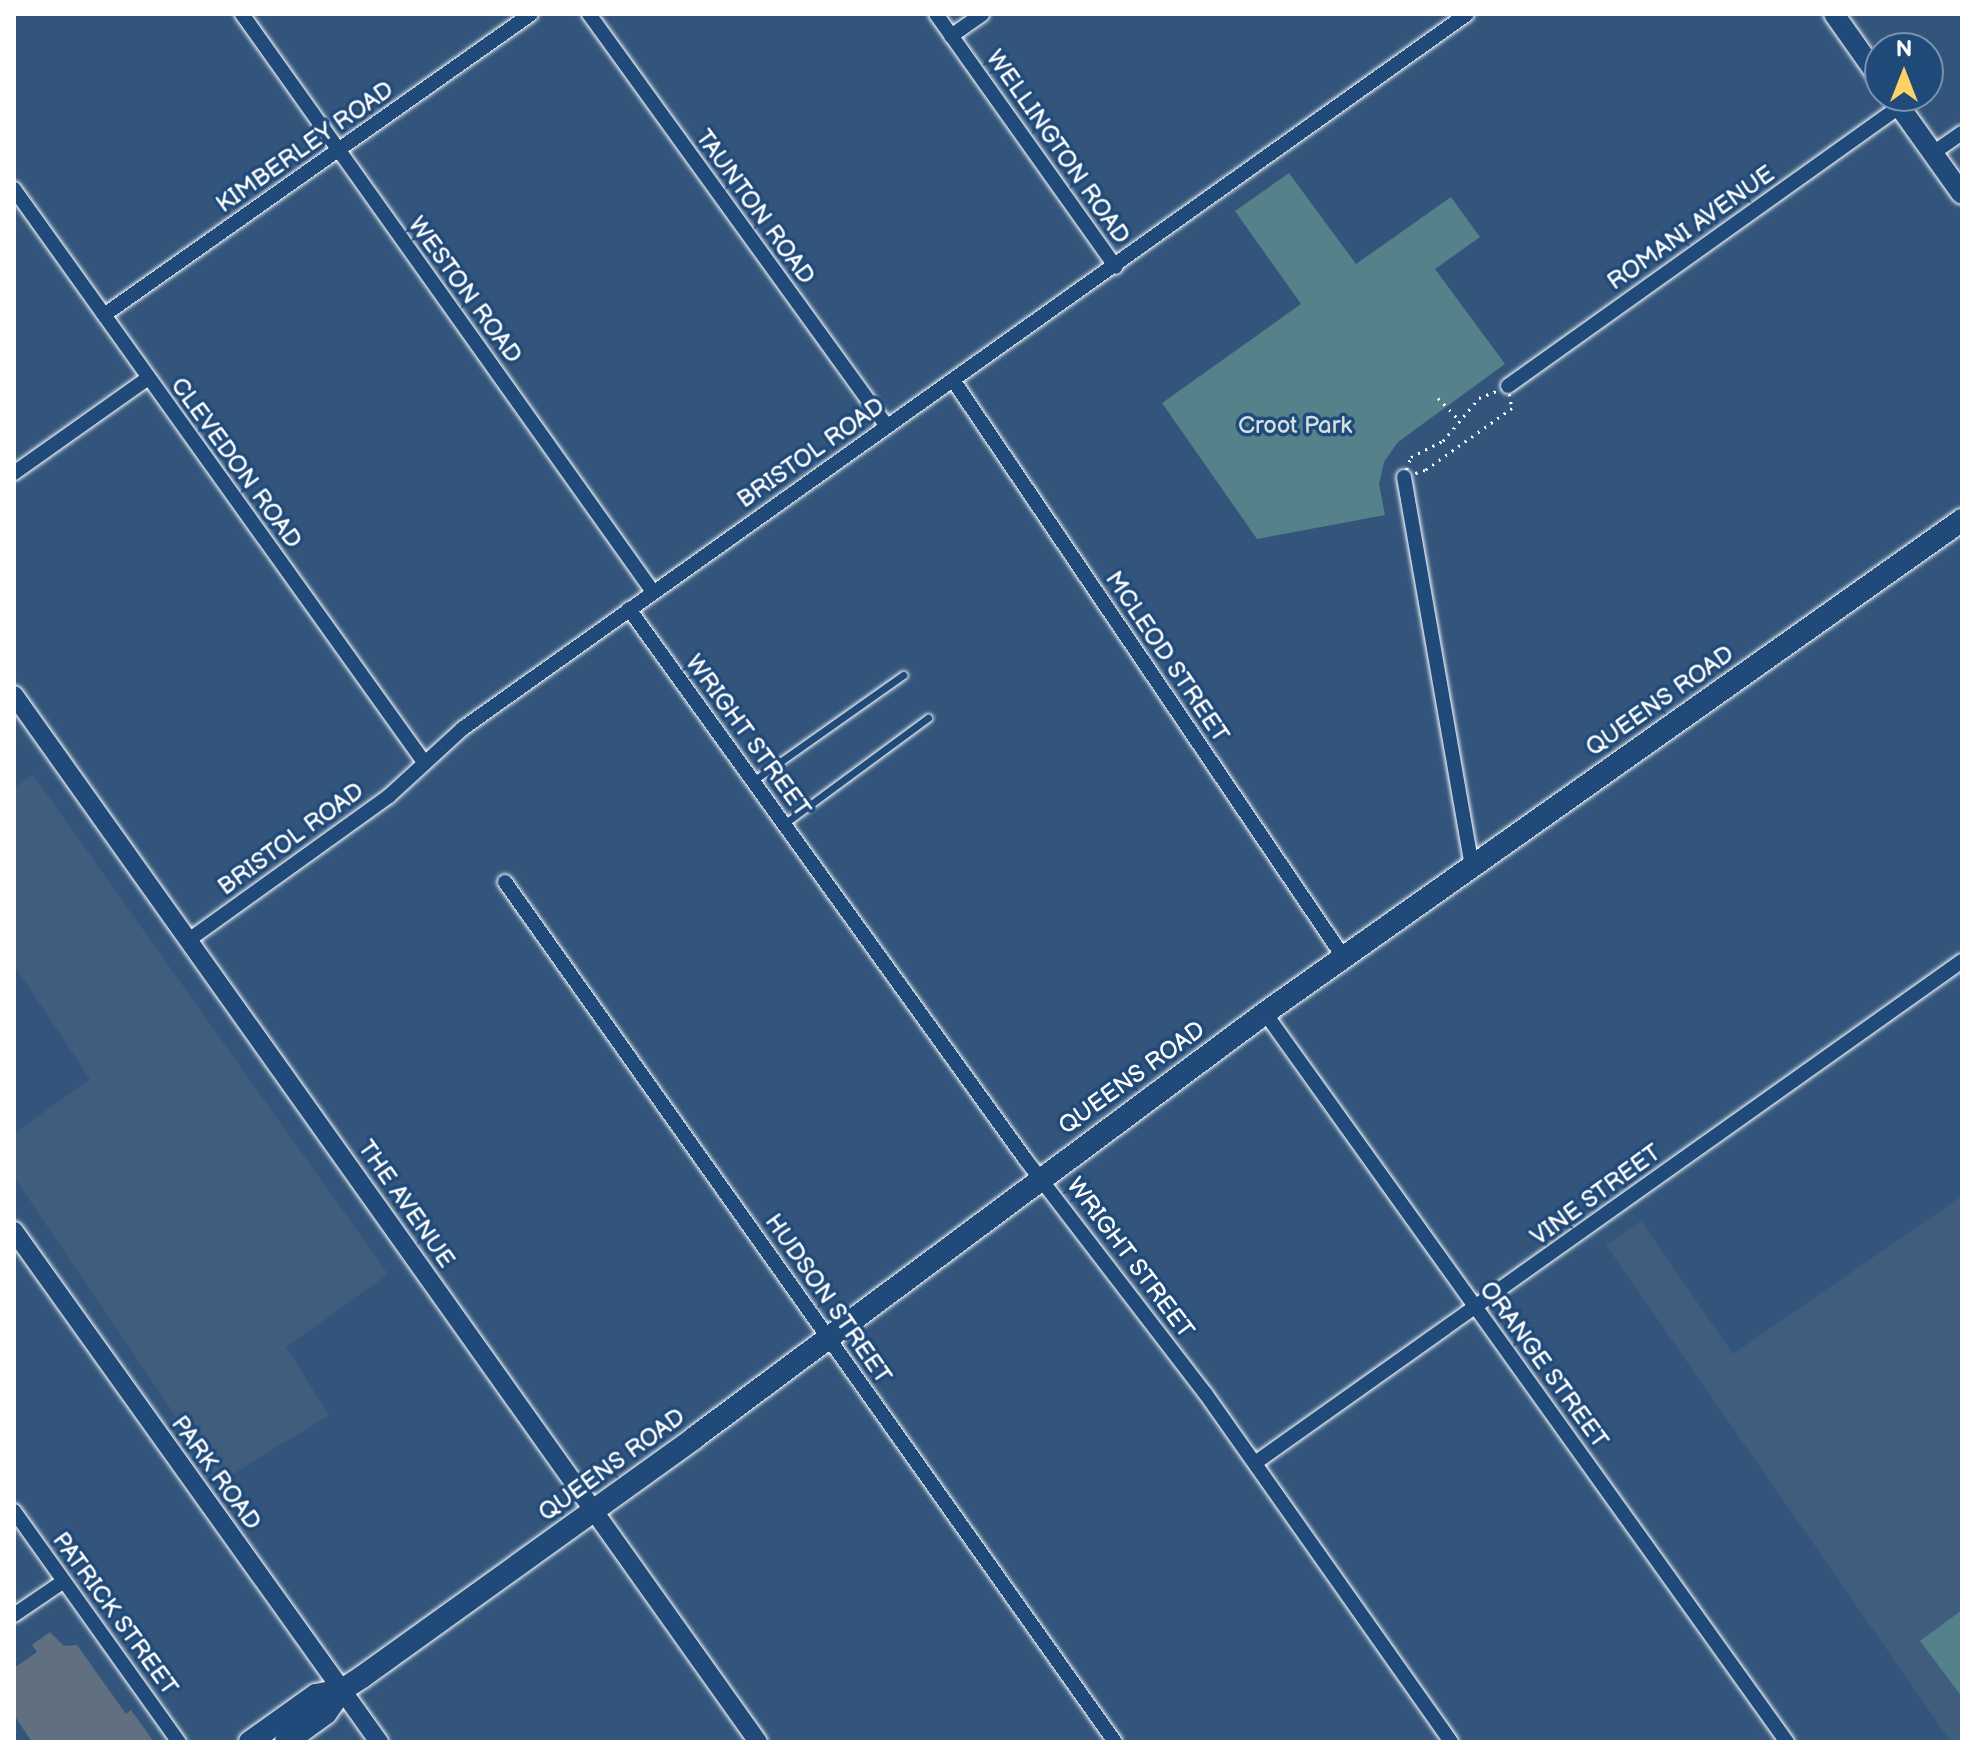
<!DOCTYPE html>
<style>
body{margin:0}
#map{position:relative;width:1976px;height:1756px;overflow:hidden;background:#33557c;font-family:"Balsamiq Sans",sans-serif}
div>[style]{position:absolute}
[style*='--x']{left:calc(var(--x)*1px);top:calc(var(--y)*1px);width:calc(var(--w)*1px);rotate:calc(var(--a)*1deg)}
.built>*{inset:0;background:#415d7e}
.green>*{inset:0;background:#54818a}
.building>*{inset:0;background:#617081}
.path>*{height:3px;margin-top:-1.5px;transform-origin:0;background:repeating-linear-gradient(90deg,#fff 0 2px,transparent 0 8px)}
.roads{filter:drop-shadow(0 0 2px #fff) drop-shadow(0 0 2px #fff)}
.service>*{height:7px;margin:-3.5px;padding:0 3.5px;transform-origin:3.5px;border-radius:3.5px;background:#1f4a7a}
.minor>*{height:14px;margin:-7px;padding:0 7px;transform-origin:7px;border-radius:7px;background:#1f4a7a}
.tertiary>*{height:18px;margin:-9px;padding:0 9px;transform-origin:9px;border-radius:9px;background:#1f4a7a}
.secondary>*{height:20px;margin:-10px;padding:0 10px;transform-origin:10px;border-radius:10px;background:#1f4a7a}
.primary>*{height:22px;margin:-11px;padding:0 11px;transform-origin:11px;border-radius:11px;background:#1f4a7a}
span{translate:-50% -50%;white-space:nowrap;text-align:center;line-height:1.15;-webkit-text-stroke:7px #1f4a7a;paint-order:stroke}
.street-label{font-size:24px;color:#fff}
.park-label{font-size:24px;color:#d4e0e2}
.frame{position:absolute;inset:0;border:16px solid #fff;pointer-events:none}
.north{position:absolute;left:1864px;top:32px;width:80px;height:80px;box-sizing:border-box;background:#1f4a7a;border:2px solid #7992af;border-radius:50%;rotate:0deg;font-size:22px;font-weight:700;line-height:32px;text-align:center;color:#fff}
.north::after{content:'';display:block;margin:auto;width:28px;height:36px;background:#ffd166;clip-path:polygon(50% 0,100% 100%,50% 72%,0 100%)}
</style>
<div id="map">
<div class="built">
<div style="clip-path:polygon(33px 775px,388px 1274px,286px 1347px,329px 1415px,220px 1482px,14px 1177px,14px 1134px,90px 1079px,14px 965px,14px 788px)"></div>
<div style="clip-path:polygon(1962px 1196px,1962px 1742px,1951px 1742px,1606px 1245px,1641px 1221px,1733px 1354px)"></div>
</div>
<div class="green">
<div style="clip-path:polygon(1289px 173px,1356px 264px,1451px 197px,1480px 237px,1435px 269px,1505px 364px,1398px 442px,1384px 462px,1379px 484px,1385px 515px,1257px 539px,1162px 403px,1301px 304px,1235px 211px)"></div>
<div style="clip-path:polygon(1962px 1610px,1962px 1697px,1920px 1641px)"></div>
</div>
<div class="building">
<div style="clip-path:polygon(50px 1632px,64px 1646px,77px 1645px,126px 1714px,131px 1710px,154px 1742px,32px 1742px,14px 1715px,14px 1668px,37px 1652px,32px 1645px)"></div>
</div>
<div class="path">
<div style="--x:1508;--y:386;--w:22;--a:80"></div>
<div style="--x:1512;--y:408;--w:107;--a:144.5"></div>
<div style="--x:1425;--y:470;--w:22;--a:162"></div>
<div style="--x:1404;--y:477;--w:21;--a:-71"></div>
<div style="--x:1411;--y:457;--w:36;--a:-27"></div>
<div style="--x:1443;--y:441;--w:56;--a:-50.1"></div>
<div style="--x:1479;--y:398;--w:31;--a:-22"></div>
<div style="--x:1438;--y:398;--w:32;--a:46"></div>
</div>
<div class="roads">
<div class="service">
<div style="--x:753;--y:781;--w:184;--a:-35.2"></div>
<div style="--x:784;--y:824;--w:179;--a:-36.4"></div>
</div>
<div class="minor">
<div style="--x:242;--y:14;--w:709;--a:54.58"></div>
<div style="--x:589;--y:14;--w:507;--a:54.15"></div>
<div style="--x:936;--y:14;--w:310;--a:54.6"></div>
<div style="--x:951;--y:36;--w:38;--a:-35"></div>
<div style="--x:1933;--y:153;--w:35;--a:-35"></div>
<div style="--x:14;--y:189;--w:705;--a:54.42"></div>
<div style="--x:104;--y:315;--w:522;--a:-35.18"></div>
<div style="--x:953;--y:380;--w:698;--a:55.92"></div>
<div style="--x:1508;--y:386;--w:482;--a:-35.5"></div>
<div style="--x:14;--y:473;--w:164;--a:-35.3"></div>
<div style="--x:1404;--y:477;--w:396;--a:80.1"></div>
<div style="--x:629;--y:609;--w:679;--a:54.23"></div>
<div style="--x:1026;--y:1160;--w:294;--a:52.5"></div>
<div style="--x:1205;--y:1393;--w:427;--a:54.8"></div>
<div style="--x:505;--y:882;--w:1054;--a:54.65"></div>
<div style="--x:190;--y:939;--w:245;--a:-35.7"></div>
<div style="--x:389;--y:796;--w:99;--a:-42.5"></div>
<div style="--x:462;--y:729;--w:1233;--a:-35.43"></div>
<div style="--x:1265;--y:1013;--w:897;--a:54.4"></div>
<div style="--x:1255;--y:1463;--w:867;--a:-35.38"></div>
<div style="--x:14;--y:1511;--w:284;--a:54.5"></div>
<div style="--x:14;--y:1615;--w:60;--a:-34.2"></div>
</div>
<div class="tertiary">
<div style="--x:14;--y:695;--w:1284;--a:54.6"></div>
<div style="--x:14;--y:1231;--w:628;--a:54.46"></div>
</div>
<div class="secondary">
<div style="--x:1834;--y:14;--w:80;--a:54.7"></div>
<div style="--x:1892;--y:96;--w:120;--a:54.5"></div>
</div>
<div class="primary">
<div style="--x:250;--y:1742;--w:81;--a:-35.5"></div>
<div style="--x:316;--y:1695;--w:26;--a:-11"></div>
<div style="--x:342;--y:1690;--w:24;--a:-33"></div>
<div style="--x:362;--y:1677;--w:409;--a:-35.7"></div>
<div style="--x:694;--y:1438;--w:712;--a:-36.66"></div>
<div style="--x:1265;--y:1013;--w:854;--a:-35.27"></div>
<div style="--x:286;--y:1742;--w:49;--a:-35.9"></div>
<div style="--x:326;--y:1713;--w:28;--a:-55"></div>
</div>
</div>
<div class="street-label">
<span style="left:305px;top:147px;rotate:-35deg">KIMBERLEY ROAD</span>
<span style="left:1058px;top:147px;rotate:55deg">WELLINGTON ROAD</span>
<span style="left:755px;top:207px;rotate:54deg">TAUNTON ROAD</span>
<span style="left:1691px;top:228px;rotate:-35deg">ROMANI AVENUE</span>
<span style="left:465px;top:290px;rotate:54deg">WESTON ROAD</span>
<span style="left:811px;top:453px;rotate:-35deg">BRISTOL ROAD</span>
<span style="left:236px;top:463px;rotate:54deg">CLEVEDON ROAD</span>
<span style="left:1167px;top:657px;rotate:56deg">MCLEOD STREET</span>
<span style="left:1660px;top:701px;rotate:-35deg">QUEENS ROAD</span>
<span style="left:748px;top:736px;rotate:54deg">WRIGHT STREET</span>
<span style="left:291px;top:839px;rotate:-36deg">BRISTOL ROAD</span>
<span style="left:1132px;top:1078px;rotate:-36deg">QUEENS ROAD</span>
<span style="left:1596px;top:1195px;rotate:-36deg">VINE STREET</span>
<span style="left:406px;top:1204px;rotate:55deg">THE AVENUE</span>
<span style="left:1130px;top:1258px;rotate:53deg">WRIGHT STREET</span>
<span style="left:828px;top:1299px;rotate:55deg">HUDSON STREET</span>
<span style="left:1544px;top:1365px;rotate:54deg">ORANGE STREET</span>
<span style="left:612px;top:1465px;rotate:-36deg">QUEENS ROAD</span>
<span style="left:216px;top:1473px;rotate:54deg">PARK ROAD</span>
<span style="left:115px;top:1614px;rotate:54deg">PATRICK STREET</span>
</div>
<div class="park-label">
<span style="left:1295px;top:426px">Croot Park</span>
</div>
<div class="frame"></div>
<div class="north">N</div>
</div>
